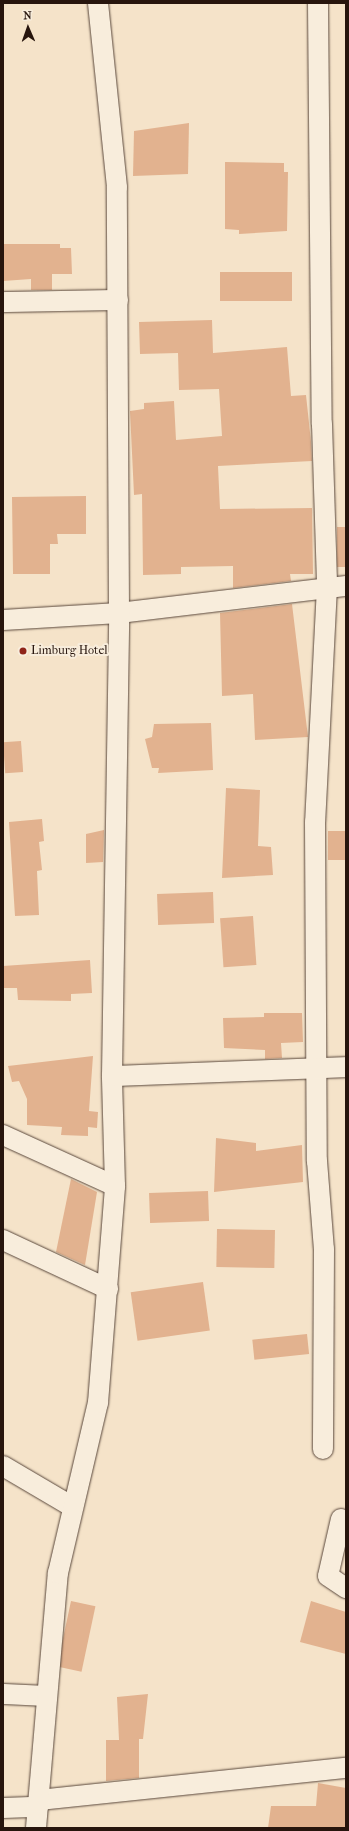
<!DOCTYPE html>
<style>
body{margin:0}
#map{position:relative;width:349px;height:1831px;overflow:hidden;background:#f5e3c9;font-family:"IM FELL French Canon",serif}
div>[style]{position:absolute}
[style*='--x']{left:calc(var(--x)*1px);top:calc(var(--y)*1px);width:calc(var(--w)*1px);rotate:calc(var(--a)*1deg)}
.building>*{inset:0;background:#e2b28f;transform-origin:0 0}
.roads{filter:drop-shadow(0 0 1px #5a483c) drop-shadow(0 0 1px #5a483c)}
.minor>*{height:20px;margin:-10px;padding:0 10px;transform-origin:10px;border-radius:10px;background:#f8eddc}
.dots>*{width:11px;height:11px;translate:-50% -50%;box-sizing:border-box;border:2px solid #f8eddc;border-radius:50%}
span{translate:-50% -50%;white-space:nowrap;text-align:center;line-height:1.15;-webkit-text-stroke:4px #f8eddc;paint-order:stroke}
.poi-label{font-size:12px;color:#27150d}
.left{translate:0 -50%;text-align:left}
.frame{position:absolute;inset:0;border:4px solid #27150d;pointer-events:none}
.north{position:absolute;left:8px;top:8px;width:40px;height:40px;-webkit-text-stroke:3px #f8eddc;paint-order:stroke;rotate:358deg;font-size:11px;font-weight:700;line-height:16px;text-align:center;color:#27150d}
.north::after{content:'';display:block;margin:auto;width:14px;height:18px;background:#27150d;clip-path:polygon(50% 0,100% 100%,50% 72%,0 100%)}
</style>
<div id="map">
<div class="building">
<div style="clip-path:polygon(189px 123px,188px 174px,133px 176px,134px 131px)"></div>
<div style="clip-path:polygon(225px 162px,284px 163px,284px 172px,288px 172px,287px 231px,239px 234px,239px 230px,225px 229px)"></div>
<div style="clip-path:polygon(3px 244px,60px 244px,60px 248px,71px 248px,72px 274px,52px 274px,52px 290px,31px 290px,31px 279px,3px 281px)"></div>
<div style="left:292px;top:272px;width:29px;height:72px;rotate:90deg"></div>
<div style="clip-path:polygon(212px 320px,213px 353px,287px 347px,291px 396px,306px 395px,311px 442px,312px 461px,218px 466px,220px 509px,312px 508px,313px 574px,290px 574px,291px 581px,233px 588px,233px 566px,181px 567px,181px 574px,143px 575px,142px 494px,134px 495px,130px 411px,144px 409px,144px 403px,174px 401px,176px 440px,222px 436px,219px 389px,179px 390px,178px 353px,140px 354px,139px 322px)"></div>
<div style="clip-path:polygon(86px 496px,86px 534px,57px 534px,58px 544px,50px 544px,50px 574px,13px 574px,12px 497px)"></div>
<div style="left:346px;top:527px;width:40px;height:9px;rotate:90deg"></div>
<div style="clip-path:polygon(292px 604px,308px 737px,255px 740px,253px 694px,222px 696px,220px 613px)"></div>
<div style="clip-path:polygon(211px 723px,213px 770px,158px 773px,159px 768px,152px 768px,145px 739px,152px 737px,154px 724px)"></div>
<div style="left:21px;top:741px;width:31px;height:18px;rotate:86deg"></div>
<div style="clip-path:polygon(226px 788px,260px 790px,258px 846px,271px 847px,273px 875px,222px 878px)"></div>
<div style="clip-path:polygon(42px 819px,44px 841px,39px 842px,42px 870px,37px 871px,39px 915px,15px 916px,9px 822px)"></div>
<div style="clip-path:polygon(104px 830px,103px 862px,86px 863px,86px 834px)"></div>
<div style="left:346px;top:831px;width:29px;height:18px;rotate:90deg"></div>
<div style="left:213px;top:892px;width:31px;height:56px;rotate:88deg"></div>
<div style="left:253px;top:916px;width:49px;height:33px;rotate:86deg"></div>
<div style="clip-path:polygon(90px 960px,92px 993px,71px 994px,71px 1001px,18px 1000px,17px 988px,3px 988px,3px 966px)"></div>
<div style="clip-path:polygon(264px 1013px,302px 1013px,303px 1042px,281px 1043px,282px 1058px,265px 1059px,265px 1050px,224px 1048px,223px 1018px,264px 1017px)"></div>
<div style="clip-path:polygon(93px 1056px,89px 1111px,98px 1112px,97px 1128px,88px 1127px,88px 1136px,61px 1135px,62px 1127px,27px 1125px,27px 1099px,19px 1081px,12px 1082px,8px 1066px)"></div>
<div style="clip-path:polygon(216px 1138px,256px 1143px,256px 1151px,302px 1145px,303px 1182px,214px 1192px)"></div>
<div style="clip-path:polygon(71px 1179px,97px 1192px,85px 1265px,56px 1252px)"></div>
<div style="left:208px;top:1191px;width:30px;height:59px;rotate:88deg"></div>
<div style="left:217px;top:1229px;width:58px;height:38px;rotate:1deg"></div>
<div style="left:203px;top:1282px;width:49px;height:73px;rotate:82deg"></div>
<div style="left:307px;top:1334px;width:20px;height:55px;rotate:84deg"></div>
<div style="left:71px;top:1601px;width:25px;height:67px;rotate:12deg"></div>
<div style="clip-path:polygon(311px 1601px,346px 1612px,346px 1654px,300px 1642px)"></div>
<div style="clip-path:polygon(148px 1694px,143px 1739px,139px 1739px,139px 1778px,106px 1781px,106px 1740px,119px 1740px,117px 1697px)"></div>
<div style="clip-path:polygon(318px 1783px,346px 1788px,346px 1828px,268px 1828px,271px 1806px,316px 1806px)"></div>
</div>
<div class="roads">
<div class="minor">
<div style="--x:318;--y:3;--w:421;--a:89.5"></div>
<div style="--x:322;--y:424;--w:163;--a:88.2"></div>
<div style="--x:327;--y:587;--w:235;--a:92.9"></div>
<div style="--x:315;--y:822;--w:339;--a:89.7"></div>
<div style="--x:317;--y:1161;--w:88;--a:85.5"></div>
<div style="--x:324;--y:1249;--w:200;--a:90.3"></div>
<div style="--x:3;--y:302;--w:115;--a:-1"></div>
<div style="--x:3;--y:620;--w:116;--a:-3.5"></div>
<div style="--x:119;--y:613;--w:229;--a:-6.8"></div>
<div style="--x:112;--y:1076;--w:234;--a:-2.2"></div>
<div style="--x:3;--y:1135;--w:123;--a:24.5"></div>
<div style="--x:3;--y:1240;--w:116;--a:25"></div>
<div style="--x:3;--y:1466;--w:81;--a:30.4"></div>
<div style="--x:341;--y:1519;--w:58;--a:102.8"></div>
<div style="--x:328;--y:1576;--w:22;--a:34"></div>
<div style="--x:3;--y:1694;--w:44;--a:2.6"></div>
<div style="--x:39;--y:1800;--w:309;--a:-6"></div>
<div style="--x:3;--y:1808;--w:35;--a:-2"></div>
<div style="--x:36;--y:1828;--w:256;--a:-85.1"></div>
<div style="--x:58;--y:1573;--w:175;--a:-76.8"></div>
<div style="--x:98;--y:1403;--w:218;--a:-85.5"></div>
<div style="--x:115;--y:1186;--w:110;--a:-91.6"></div>
<div style="--x:112;--y:1076;--w:463;--a:-89.1"></div>
<div style="--x:119;--y:613;--w:426;--a:-90.3"></div>
<div style="--x:117;--y:187;--w:185;--a:-95.9"></div>
</div>
</div>
<div class="dots">
<div style="left:23px;top:651px;background:#8f2418"></div>
</div>
<div class="poi-label">
<span class="left" style="left:31px;top:651px">Limburg Hotel</span>
</div>
<div class="frame"></div>
<div class="north">N</div>
</div>
